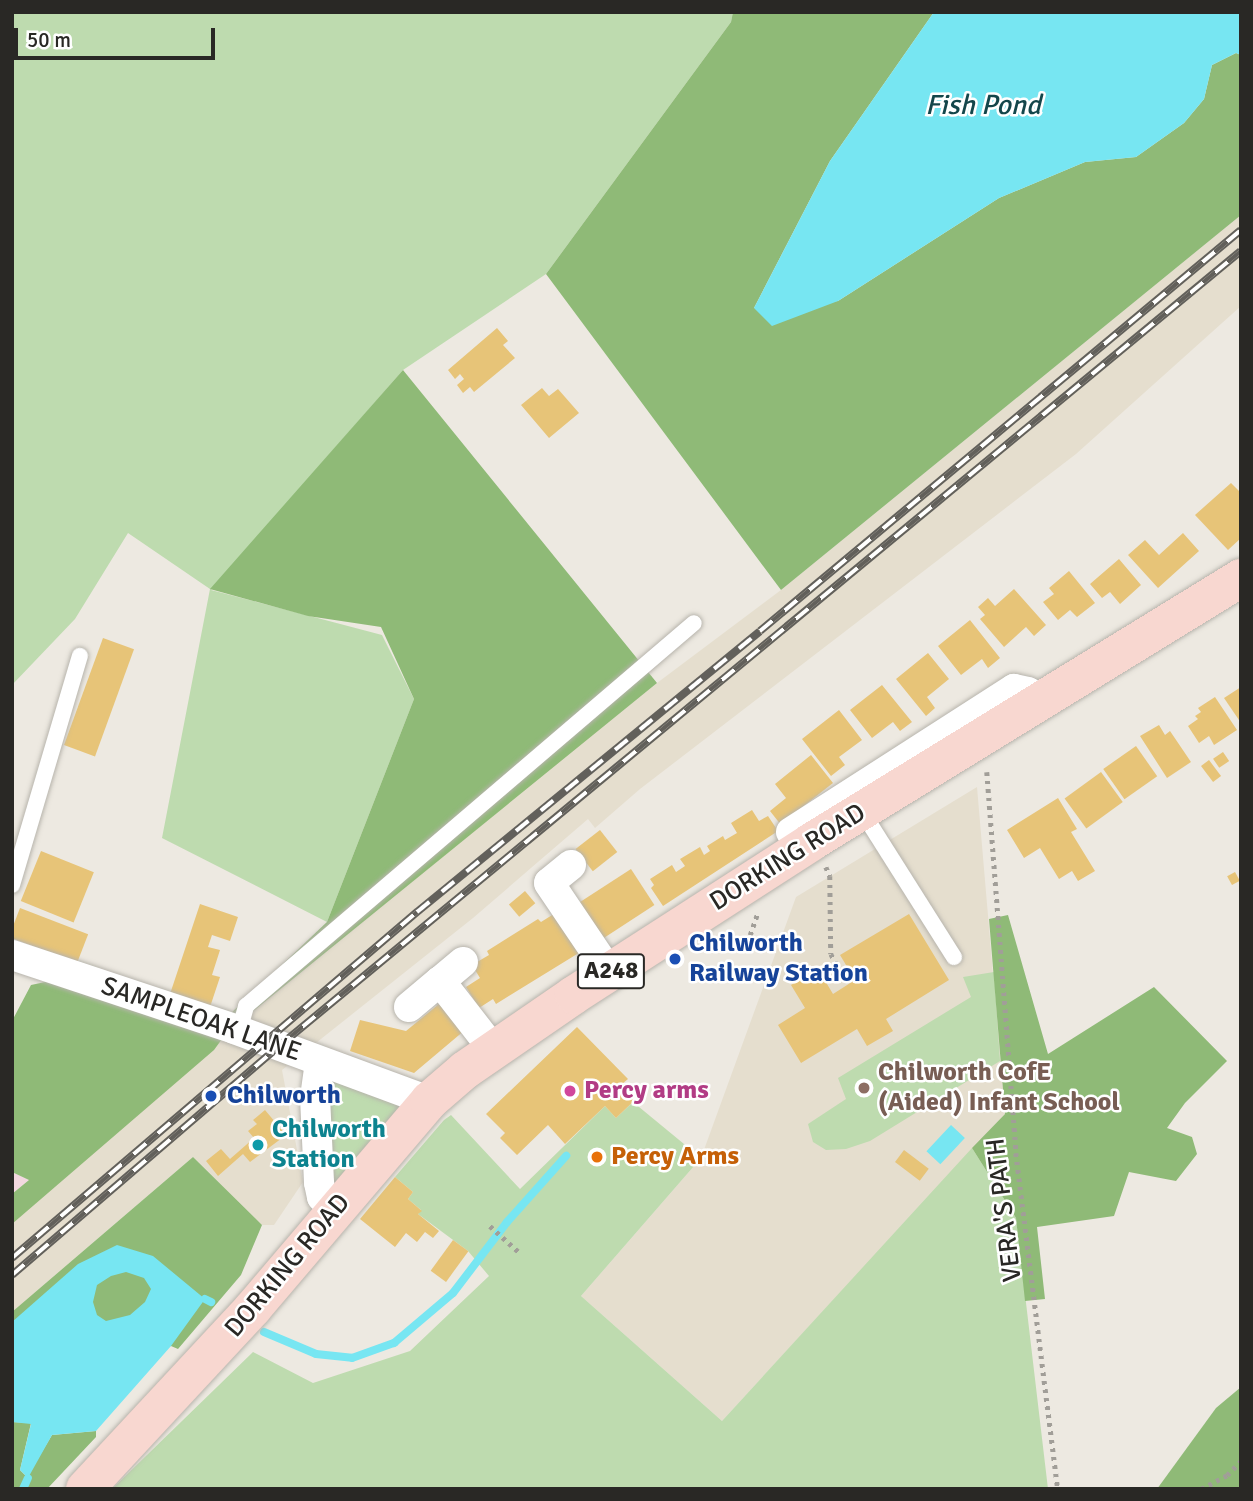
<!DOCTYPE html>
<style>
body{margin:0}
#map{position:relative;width:1253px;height:1501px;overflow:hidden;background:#ede9e1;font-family:Signika,sans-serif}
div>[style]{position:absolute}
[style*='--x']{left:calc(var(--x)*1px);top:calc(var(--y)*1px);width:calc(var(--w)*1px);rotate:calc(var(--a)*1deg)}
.built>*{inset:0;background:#e5dece}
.industrial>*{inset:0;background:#f2d8df}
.green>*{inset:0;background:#bedbaf}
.forest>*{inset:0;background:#8fba77}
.water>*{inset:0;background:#77e6f2;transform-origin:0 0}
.stream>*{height:8px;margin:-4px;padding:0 4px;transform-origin:4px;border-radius:4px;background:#77e6f2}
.building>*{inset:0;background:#e7c478;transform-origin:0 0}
.path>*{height:4.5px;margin-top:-2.25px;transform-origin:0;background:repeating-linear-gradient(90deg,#a19e98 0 3.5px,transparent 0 8.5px)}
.roads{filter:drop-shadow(0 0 2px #b7b4ac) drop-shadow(0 0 2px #b7b4ac)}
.service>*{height:16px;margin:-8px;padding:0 8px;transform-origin:8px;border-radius:8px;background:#fff}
.minor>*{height:30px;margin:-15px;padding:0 15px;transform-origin:15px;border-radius:15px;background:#fff}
.primary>*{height:38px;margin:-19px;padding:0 19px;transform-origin:19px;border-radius:19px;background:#f8d7d0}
.rail>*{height:8px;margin-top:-4px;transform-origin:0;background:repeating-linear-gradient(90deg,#fff 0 16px,#62605b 0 32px);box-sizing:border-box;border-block:2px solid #62605b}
.dots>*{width:19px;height:19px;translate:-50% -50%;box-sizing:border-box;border:4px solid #fff;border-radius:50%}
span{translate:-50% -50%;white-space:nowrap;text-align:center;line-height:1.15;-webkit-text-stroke:5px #fff;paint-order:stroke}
.shield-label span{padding:2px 5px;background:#fff;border:2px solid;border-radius:5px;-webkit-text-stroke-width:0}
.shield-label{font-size:24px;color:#292825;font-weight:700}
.street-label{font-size:26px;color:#292825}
.transit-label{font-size:26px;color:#164399;font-weight:700}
.left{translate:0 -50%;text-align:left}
.education-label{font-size:26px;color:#785e54;font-weight:700}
.hotel-label{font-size:26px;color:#b23c85;font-weight:700}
.culture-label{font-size:26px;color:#0d838f;font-weight:700}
.food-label{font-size:26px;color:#c56008;font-weight:700}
.water-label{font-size:28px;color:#13464b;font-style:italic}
.frame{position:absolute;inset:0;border:14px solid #292825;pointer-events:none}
.scale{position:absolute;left:14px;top:28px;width:201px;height:32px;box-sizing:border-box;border:4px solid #292825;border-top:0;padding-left:9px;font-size:21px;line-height:24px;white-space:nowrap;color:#292825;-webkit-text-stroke:5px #fff;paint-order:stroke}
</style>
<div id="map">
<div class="built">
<div style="clip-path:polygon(1241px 215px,1241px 306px,1076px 454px,640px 789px,595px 828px,588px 819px,473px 918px,282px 1070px,303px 1182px,274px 1225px,262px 1225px,193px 1157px,12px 1312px,12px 1195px,203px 1039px,220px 1042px,252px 1012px,474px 829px,657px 683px,781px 590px)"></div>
<div style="clip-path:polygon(977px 787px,1005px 1114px,722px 1421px,581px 1296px,701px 1158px,796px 897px)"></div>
</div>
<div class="industrial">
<div style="clip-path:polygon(12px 1172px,29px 1180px,12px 1194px)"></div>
</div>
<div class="green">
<div style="clip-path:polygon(12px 12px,733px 12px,731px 22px,546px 274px,403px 370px,211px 590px,382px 635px,414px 699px,327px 922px,162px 838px,210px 589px,128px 533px,75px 619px,12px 685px)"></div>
<div style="clip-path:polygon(994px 972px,1000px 1061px,870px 1141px,846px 1149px,826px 1150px,813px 1142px,808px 1124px,846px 1099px,838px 1078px,971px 997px,963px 977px)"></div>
<div style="clip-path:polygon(317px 1073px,429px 1101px,337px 1208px)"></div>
<div style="clip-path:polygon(633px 1102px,701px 1158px,581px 1296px,722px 1421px,972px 1148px,1016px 1218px,1048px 1489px,112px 1489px,253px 1352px,313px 1383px,410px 1351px,489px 1276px,468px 1251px,418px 1214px,421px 1210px,408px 1199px,413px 1192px,395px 1177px,444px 1120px,451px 1115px,520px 1189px,605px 1106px,616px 1118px)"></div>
</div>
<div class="forest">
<div style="clip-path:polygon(733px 12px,934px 12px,830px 161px,754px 308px,838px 301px,999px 198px,1085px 162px,1136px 157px,1184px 123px,1204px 99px,1212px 65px,1236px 53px,1241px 55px,1241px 215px,781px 590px,546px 274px,731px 22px)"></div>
<div style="clip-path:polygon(403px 370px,657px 683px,252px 1012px,228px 1016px,327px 922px,414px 699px,381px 627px,308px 616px,210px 589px)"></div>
<div style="clip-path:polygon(1008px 915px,1048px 1054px,1154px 987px,1227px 1061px,1185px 1103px,1167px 1128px,1192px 1137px,1197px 1154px,1176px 1181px,1129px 1172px,1114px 1216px,1037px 1227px,1045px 1299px,1025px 1301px,1016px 1218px,972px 1148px,1005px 1114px,989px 919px)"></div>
<div style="clip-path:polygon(73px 976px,230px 1028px,214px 1050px,12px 1224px,12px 1194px,29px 1180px,12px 1172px,12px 1021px,31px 985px)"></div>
<div style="clip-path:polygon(193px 1157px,262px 1225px,241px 1275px,178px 1349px,171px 1346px,12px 1381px,12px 1312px)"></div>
<div style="clip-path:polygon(1241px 1387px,1241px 1489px,1157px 1489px,1216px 1408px)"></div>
<div style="clip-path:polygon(12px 1422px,31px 1423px,20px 1470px,27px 1477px,52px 1435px,96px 1431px,96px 1437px,47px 1489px,12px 1489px)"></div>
</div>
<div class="water">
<div style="clip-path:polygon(934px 12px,1241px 12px,1241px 55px,1236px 53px,1212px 65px,1204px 99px,1184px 123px,1136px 157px,1085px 162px,999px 198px,838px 301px,772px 326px,754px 308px,830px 161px)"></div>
<div style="left:951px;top:1125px;width:19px;height:36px;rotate:43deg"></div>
<div style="clip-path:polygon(evenodd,117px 1245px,153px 1256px,205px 1299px,171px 1346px,96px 1431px,52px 1435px,28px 1478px,20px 1470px,31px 1424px,12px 1422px,12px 1322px,78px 1264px,117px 1245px,126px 1272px,144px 1278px,151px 1289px,145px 1302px,130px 1315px,106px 1321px,97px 1315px,93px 1302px,97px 1285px,111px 1276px,126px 1272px)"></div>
</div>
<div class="stream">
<div style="--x:205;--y:1299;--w:7;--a:27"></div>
<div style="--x:264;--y:1332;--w:56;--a:22.9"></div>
<div style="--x:316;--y:1354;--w:36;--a:6"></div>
<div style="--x:352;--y:1358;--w:45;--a:-19.7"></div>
<div style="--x:394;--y:1343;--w:77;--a:-40.3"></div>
<div style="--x:453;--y:1293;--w:89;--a:-52.7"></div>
<div style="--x:507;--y:1222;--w:89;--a:-48.2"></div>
<div style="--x:23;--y:1489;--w:12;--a:-66"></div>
</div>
<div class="building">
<div style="clip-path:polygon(497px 328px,508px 341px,503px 345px,515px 358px,474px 392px,470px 387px,463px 393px,457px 385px,464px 379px,460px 374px,455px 379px,448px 370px)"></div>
<div style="clip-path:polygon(542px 388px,549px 396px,558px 389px,579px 413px,549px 438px,521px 405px)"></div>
<div style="clip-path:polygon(1231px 483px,1241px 493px,1241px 538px,1228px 550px,1195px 515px)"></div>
<div style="clip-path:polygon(1183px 533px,1199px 551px,1158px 588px,1128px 555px,1145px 540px,1159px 555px)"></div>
<div style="clip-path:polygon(1119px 559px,1141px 585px,1120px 604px,1110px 592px,1102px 598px,1090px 584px)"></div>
<div style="clip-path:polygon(1069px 571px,1095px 603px,1077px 617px,1070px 610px,1058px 620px,1043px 602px,1054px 594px,1049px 588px)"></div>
<div style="clip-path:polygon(1014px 589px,1046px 625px,1034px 636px,1026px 627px,1004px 647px,980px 619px,985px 615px,978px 607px,988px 598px,995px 606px)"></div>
<div style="clip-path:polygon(970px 620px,1000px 658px,988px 668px,982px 659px,961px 675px,938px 646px)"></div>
<div style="left:103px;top:638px;width:33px;height:114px;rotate:20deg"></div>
<div style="clip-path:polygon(928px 653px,949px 679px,927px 697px,935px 708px,926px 716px,896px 679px)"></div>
<div style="clip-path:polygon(882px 685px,912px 722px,900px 731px,893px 722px,872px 738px,850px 710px)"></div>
<div style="clip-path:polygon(1241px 687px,1241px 723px,1224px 698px)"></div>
<div style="clip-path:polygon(1215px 697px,1237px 730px,1214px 745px,1209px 736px,1199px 743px,1188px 726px,1198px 719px,1195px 716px,1201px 712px,1198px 708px)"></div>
<div style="clip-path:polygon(839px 710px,862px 740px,839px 757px,845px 765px,831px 776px,802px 739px)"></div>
<div style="clip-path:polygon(1159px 725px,1165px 735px,1170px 731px,1191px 762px,1167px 778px,1140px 736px)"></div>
<div style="left:1136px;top:746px;width:37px;height:40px;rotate:55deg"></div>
<div style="left:1223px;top:752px;width:11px;height:12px;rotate:56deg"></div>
<div style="clip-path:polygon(811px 755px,833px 783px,796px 812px,785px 830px,770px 811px,786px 798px,775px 784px)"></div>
<div style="left:1209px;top:760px;width:20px;height:10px;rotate:53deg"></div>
<div style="left:1101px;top:772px;width:37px;height:45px;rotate:54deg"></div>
<div style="clip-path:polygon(1058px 798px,1077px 829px,1071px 832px,1095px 871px,1078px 881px,1072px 871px,1059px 879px,1040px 848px,1024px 858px,1007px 830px)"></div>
<div style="clip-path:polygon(752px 810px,759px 821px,768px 816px,778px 831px,663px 906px,651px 888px,654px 885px,650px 879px,672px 865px,676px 872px,685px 866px,680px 859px,700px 847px,704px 855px,710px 851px,707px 846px,723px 836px,725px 840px,737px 833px,731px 823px)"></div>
<div style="left:600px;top:830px;width:28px;height:31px;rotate:52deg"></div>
<div style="left:41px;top:851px;width:57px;height:54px;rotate:22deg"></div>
<div style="left:631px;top:869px;width:43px;height:69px;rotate:57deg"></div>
<div style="left:1235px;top:872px;width:10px;height:9px;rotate:61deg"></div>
<div style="left:525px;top:891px;width:16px;height:21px;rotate:50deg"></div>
<div style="clip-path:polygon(200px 904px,238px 917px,230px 941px,212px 935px,208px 947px,220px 950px,212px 975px,220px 977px,210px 1007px,170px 994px)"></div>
<div style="left:20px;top:908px;width:73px;height:31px;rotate:21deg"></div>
<div style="clip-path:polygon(557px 912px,582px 951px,496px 1004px,493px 999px,479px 1008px,466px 987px,480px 978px,472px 965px,489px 955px,487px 951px,538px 919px,541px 922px)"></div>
<div style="clip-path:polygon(909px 914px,949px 980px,886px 1019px,893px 1031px,867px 1046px,857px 1029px,801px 1063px,778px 1025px,805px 1008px,791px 985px,818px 969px,833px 994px,855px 980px,840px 955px)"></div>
<div style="clip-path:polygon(445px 999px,465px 1030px,414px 1073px,350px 1051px,360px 1020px,406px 1031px)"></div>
<div style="clip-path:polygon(577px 1027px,628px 1079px,622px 1084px,637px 1098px,616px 1118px,605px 1106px,565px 1144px,548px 1125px,517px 1155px,500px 1138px,505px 1133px,486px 1114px)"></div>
<div style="clip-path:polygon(265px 1110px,286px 1135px,250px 1162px,243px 1154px,218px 1176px,206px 1161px,221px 1149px,230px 1159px,254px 1138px,248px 1131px,257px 1124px,253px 1120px)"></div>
<div style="left:904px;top:1150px;width:31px;height:15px;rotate:37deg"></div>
<div style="clip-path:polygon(395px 1177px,413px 1192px,408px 1199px,422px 1211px,418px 1214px,439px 1231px,433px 1238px,425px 1232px,417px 1242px,406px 1233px,395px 1247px,360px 1219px)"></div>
<div style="left:453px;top:1240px;width:19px;height:38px;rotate:36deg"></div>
</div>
<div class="path">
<div style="--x:987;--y:772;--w:382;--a:85.6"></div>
<div style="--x:1016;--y:1153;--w:339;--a:82.9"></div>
<div style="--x:826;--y:867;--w:10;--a:66"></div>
<div style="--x:830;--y:876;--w:78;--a:89.3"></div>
<div style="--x:831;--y:954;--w:31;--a:61"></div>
<div style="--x:750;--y:935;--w:21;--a:-71"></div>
<div style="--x:490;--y:1226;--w:40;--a:42"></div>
<div style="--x:1201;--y:1489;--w:30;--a:-28"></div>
<div style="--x:1227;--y:1475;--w:20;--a:-45"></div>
</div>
<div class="roads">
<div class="service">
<div style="--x:861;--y:810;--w:174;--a:57.7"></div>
<div style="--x:12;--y:885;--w:239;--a:-73.5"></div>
<div style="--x:239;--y:1031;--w:26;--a:-74"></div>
<div style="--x:246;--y:1006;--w:589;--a:-40.53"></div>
</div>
<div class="minor">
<div style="--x:791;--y:832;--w:265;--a:-32.7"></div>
<div style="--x:1014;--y:689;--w:14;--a:12"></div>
<div style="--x:1028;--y:692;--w:16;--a:35"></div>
<div style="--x:571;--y:865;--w:28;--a:141"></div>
<div style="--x:549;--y:883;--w:107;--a:56"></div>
<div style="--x:12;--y:955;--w:234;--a:18.4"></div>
<div style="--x:234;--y:1029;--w:208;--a:20.3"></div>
<div style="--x:463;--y:962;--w:30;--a:140"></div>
<div style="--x:440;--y:981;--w:86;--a:52.1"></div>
<div style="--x:409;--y:1007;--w:40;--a:-40"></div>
<div style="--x:320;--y:1062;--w:35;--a:98"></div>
<div style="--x:315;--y:1097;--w:86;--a:87.3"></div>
<div style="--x:319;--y:1183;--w:14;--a:78"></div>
<div style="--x:322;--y:1197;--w:19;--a:36"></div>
</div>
<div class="primary">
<div style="--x:85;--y:1489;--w:247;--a:-47.1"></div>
<div style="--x:253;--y:1308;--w:272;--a:-49.6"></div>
<div style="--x:429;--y:1101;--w:48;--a:-40.7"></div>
<div style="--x:465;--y:1070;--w:132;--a:-34.5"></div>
<div style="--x:574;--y:995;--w:282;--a:-32.8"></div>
<div style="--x:811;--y:842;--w:505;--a:-31.55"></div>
</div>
</div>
<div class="rail">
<div style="--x:12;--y:1258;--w:533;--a:-40.51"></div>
<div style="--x:417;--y:912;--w:443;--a:-39.3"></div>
<div style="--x:760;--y:631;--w:626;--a:-39.82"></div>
<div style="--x:12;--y:1275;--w:350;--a:-40.6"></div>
<div style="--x:278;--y:1047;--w:1249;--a:-39.58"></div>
</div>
<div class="dots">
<div style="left:675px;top:959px;background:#1a4fb4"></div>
<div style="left:864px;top:1088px;background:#8d6e63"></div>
<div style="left:570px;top:1091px;background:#d1479c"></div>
<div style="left:211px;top:1096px;background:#1a4fb4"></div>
<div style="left:258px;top:1145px;background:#0f9aa8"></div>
<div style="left:597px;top:1157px;background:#e8710a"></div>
</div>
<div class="shield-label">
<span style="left:611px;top:971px">A248</span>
</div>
<div class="street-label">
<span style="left:788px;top:858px;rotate:-32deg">DORKING ROAD</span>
<span style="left:201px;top:1020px;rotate:19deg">SAMPLEOAK LANE</span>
<span style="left:1005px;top:1210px;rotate:-97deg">VERA'S PATH</span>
<span style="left:288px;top:1266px;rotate:-50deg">DORKING ROAD</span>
</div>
<div class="transit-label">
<span class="left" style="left:689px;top:959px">Chilworth<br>Railway Station</span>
<span class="left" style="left:227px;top:1096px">Chilworth</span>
</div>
<div class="education-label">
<span class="left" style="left:878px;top:1088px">Chilworth CofE<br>(Aided) Infant School</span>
</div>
<div class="hotel-label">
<span class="left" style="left:584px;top:1091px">Percy arms</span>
</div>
<div class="culture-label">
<span class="left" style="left:272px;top:1145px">Chilworth<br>Station</span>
</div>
<div class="food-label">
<span class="left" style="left:611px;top:1157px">Percy Arms</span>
</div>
<div class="water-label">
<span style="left:983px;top:105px">Fish Pond</span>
</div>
<div class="frame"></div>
<div class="scale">50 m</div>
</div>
